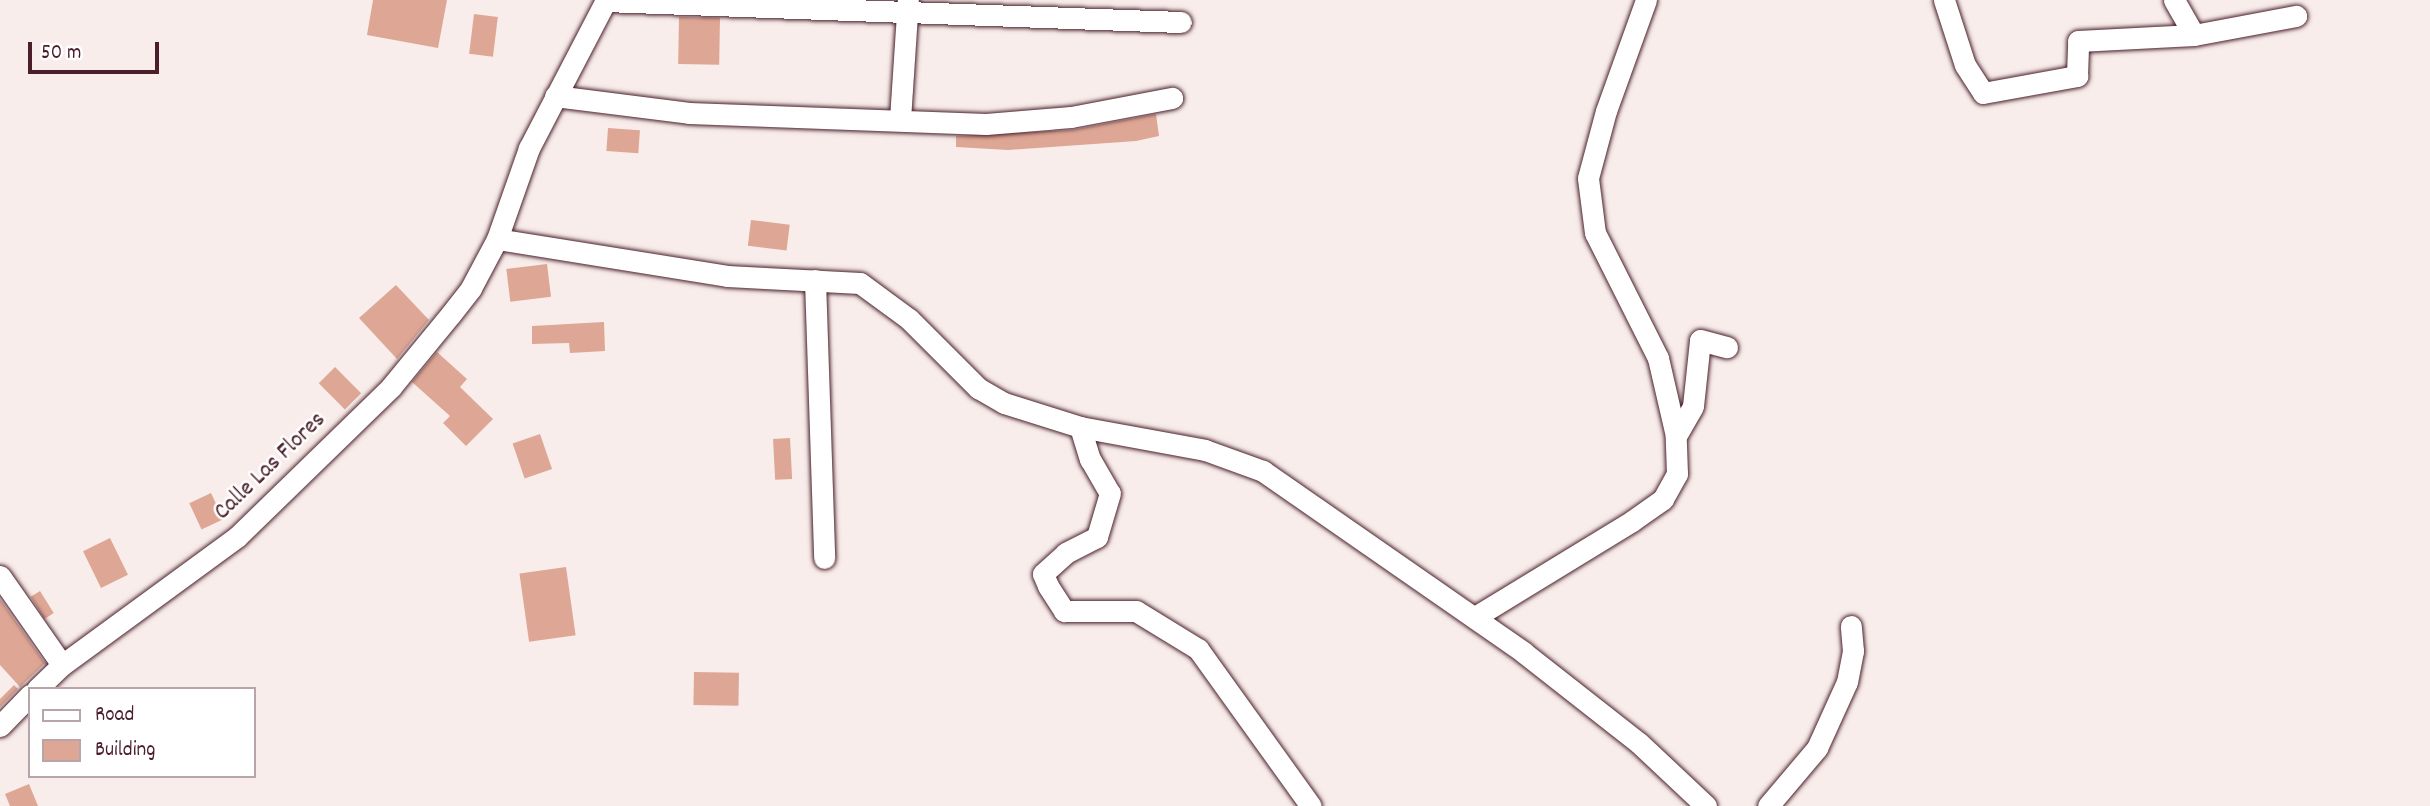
<!DOCTYPE html>
<style>
body{margin:0}
#map{position:relative;width:2430px;height:806px;overflow:hidden;background:#f8edea;font-family:Dekko,sans-serif}
div>[style]{position:absolute}
[style*='--x']{left:calc(var(--x)*1px);top:calc(var(--y)*1px);width:calc(var(--w)*1px);rotate:calc(var(--a)*1deg)}
.building>*{inset:0;background:#dea795;transform-origin:0 0}
.roads{filter:drop-shadow(0 0 2px #4a1f2b) drop-shadow(0 0 2px #4a1f2b)}
.minor>*{height:21px;margin:-10.5px;padding:0 10.5px;transform-origin:10.5px;border-radius:10.5px;background:#fff}
span{translate:-50% -50%;white-space:nowrap;text-align:center;line-height:1.15;-webkit-text-stroke:5px #fff;paint-order:stroke}
.street-label{font-size:24px;color:#4a1f2b}
.legend{position:absolute;left:28px;top:687px;width:228px;height:91px;box-sizing:border-box;background:#fff;border:2px solid #b7a5aa;margin:0;padding:9px 12px;list-style:none;font-size:21px;color:#4a1f2b}
.legend li{display:flex;align-items:center;gap:14px;height:35px}
.legend b{width:35px;border:2px solid #b7a5aa}
.scale{position:absolute;left:28px;top:42px;width:131px;height:32px;box-sizing:border-box;border:4px solid #4a1f2b;border-top:0;padding-left:9px;font-size:21px;line-height:24px;white-space:nowrap;color:#4a1f2b;-webkit-text-stroke:5px #fff;paint-order:stroke}
</style>
<div id="map">
<div class="building">
<div style="clip-path:polygon(373px 0,447px 0,438px 48px,367px 35px)"></div>
<div style="left:474px;top:14px;width:24px;height:40px;rotate:7deg"></div>
<div style="left:679px;top:17px;width:41px;height:47px;rotate:1deg"></div>
<div style="clip-path:polygon(1156px 114px,1159px 136px,1136px 141px,1008px 150px,956px 147px,956px 136px,1072px 130px)"></div>
<div style="left:608px;top:128px;width:32px;height:23px;rotate:4deg"></div>
<div style="left:751px;top:220px;width:39px;height:26px;rotate:7deg"></div>
<div style="left:547px;top:264px;width:33px;height:41px;rotate:83deg"></div>
<div style="clip-path:polygon(396px 285px,429px 320px,397px 359px,359px 318px)"></div>
<div style="clip-path:polygon(604px 322px,605px 351px,570px 353px,569px 343px,532px 344px,532px 326px)"></div>
<div style="clip-path:polygon(437px 352px,467px 379px,460px 387px,493px 419px,466px 446px,443px 423px,450px 416px,412px 382px)"></div>
<div style="left:335px;top:367px;width:37px;height:23px;rotate:45deg"></div>
<div style="left:540px;top:434px;width:37px;height:29px;rotate:71deg"></div>
<div style="left:790px;top:438px;width:41px;height:17px;rotate:87deg"></div>
<div style="left:211px;top:493px;width:29px;height:24px;rotate:65deg"></div>
<div style="left:110px;top:538px;width:41px;height:30px;rotate:64deg"></div>
<div style="left:566px;top:567px;width:69px;height:47px;rotate:82deg"></div>
<div style="left:40px;top:591px;width:26px;height:11px;rotate:58deg"></div>
<div style="clip-path:polygon(0 599px,45px 663px,20px 687px,0 665px)"></div>
<div style="left:694px;top:672px;width:45px;height:33px;rotate:1deg"></div>
<div style="clip-path:polygon(14px 685px,18px 689px,0 707px,0 699px)"></div>
<div style="clip-path:polygon(29px 784px,38px 806px,10px 806px,5px 794px)"></div>
</div>
<div class="roads">
<div class="minor">
<div style="--x:1944;--y:0;--w:68;--a:72.1"></div>
<div style="--x:1965;--y:65;--w:33;--a:57"></div>
<div style="--x:1983;--y:93;--w:96;--a:-10.3"></div>
<div style="--x:2077;--y:76;--w:35;--a:-88"></div>
<div style="--x:2078;--y:41;--w:116;--a:-3"></div>
<div style="--x:2194;--y:35;--w:104;--a:-10.6"></div>
<div style="--x:2174;--y:0;--w:40;--a:60.3"></div>
<div style="--x:605;--y:1;--w:576;--a:2.09"></div>
<div style="--x:555;--y:96;--w:135;--a:7.2"></div>
<div style="--x:689;--y:113;--w:297;--a:2.1"></div>
<div style="--x:986;--y:124;--w:85;--a:-4.7"></div>
<div style="--x:1071;--y:117;--w:103;--a:-10.7"></div>
<div style="--x:900;--y:119;--w:119;--a:-86.2"></div>
<div style="--x:497;--y:239;--w:233;--a:9.1"></div>
<div style="--x:727;--y:276;--w:133;--a:3"></div>
<div style="--x:860;--y:283;--w:61;--a:36.3"></div>
<div style="--x:909;--y:319;--w:98;--a:45"></div>
<div style="--x:978;--y:388;--w:30;--a:30"></div>
<div style="--x:1004;--y:403;--w:80;--a:17.5"></div>
<div style="--x:1080;--y:427;--w:127;--a:10.4"></div>
<div style="--x:1205;--y:450;--w:62;--a:19.9"></div>
<div style="--x:1263;--y:471;--w:317;--a:34.8"></div>
<div style="--x:1523;--y:652;--w:147;--a:38.1"></div>
<div style="--x:1639;--y:743;--w:92;--a:43.2"></div>
<div style="--x:815;--y:280;--w:278;--a:88.1"></div>
<div style="--x:1080;--y:427;--w:34;--a:73"></div>
<div style="--x:1090;--y:459;--w:39;--a:60"></div>
<div style="--x:1110;--y:493;--w:46;--a:106.5"></div>
<div style="--x:1097;--y:537;--w:35;--a:153"></div>
<div style="--x:1066;--y:553;--w:31;--a:138"></div>
<div style="--x:1043;--y:574;--w:13;--a:67"></div>
<div style="--x:1048;--y:586;--w:30;--a:57"></div>
<div style="--x:1064;--y:611;--w:72;--a:0"></div>
<div style="--x:1136;--y:611;--w:73;--a:31.5"></div>
<div style="--x:1198;--y:649;--w:193;--a:54.3"></div>
<div style="--x:1676;--y:436;--w:34;--a:-60"></div>
<div style="--x:1693;--y:406;--w:66;--a:-83.9"></div>
<div style="--x:1700;--y:340;--w:28;--a:15"></div>
<div style="--x:0;--y:576;--w:108;--a:55.1"></div>
<div style="--x:1475;--y:617;--w:184;--a:-31.4"></div>
<div style="--x:1632;--y:521;--w:38;--a:-35"></div>
<div style="--x:1663;--y:499;--w:29;--a:-61"></div>
<div style="--x:1677;--y:474;--w:38;--a:-92"></div>
<div style="--x:1676;--y:436;--w:80;--a:-103"></div>
<div style="--x:1658;--y:358;--w:140;--a:-116.7"></div>
<div style="--x:1595;--y:233;--w:55;--a:-97.3"></div>
<div style="--x:1588;--y:178;--w:69;--a:-75"></div>
<div style="--x:1606;--y:111;--w:118;--a:-70.2"></div>
<div style="--x:37;--y:689;--w:35;--a:-44"></div>
<div style="--x:62;--y:665;--w:218;--a:-36.2"></div>
<div style="--x:238;--y:536;--w:214;--a:-44.2"></div>
<div style="--x:391;--y:387;--w:94;--a:-50.6"></div>
<div style="--x:451;--y:314;--w:33;--a:-52"></div>
<div style="--x:471;--y:288;--w:55;--a:-62"></div>
<div style="--x:497;--y:239;--w:96;--a:-70.6"></div>
<div style="--x:529;--y:148;--w:167;--a:-62.5"></div>
<div style="--x:0;--y:726;--w:43;--a:-45.9"></div>
<div style="--x:1768;--y:806;--w:76;--a:-49.8"></div>
<div style="--x:1817;--y:748;--w:72;--a:-65.6"></div>
<div style="--x:1847;--y:682;--w:32;--a:-79"></div>
<div style="--x:1853;--y:651;--w:25;--a:-95"></div>
</div>
</div>
<div class="street-label">
<span style="left:271px;top:467px;rotate:-44deg">Calle Las Flores</span>
</div>
<ul class="legend">
<li><b style="height:9px;background:#fff"></b>Road</li>
<li><b style="height:19px;background:#dea795"></b>Building</li>
</ul>
<div class="scale">50 m</div>
</div>
